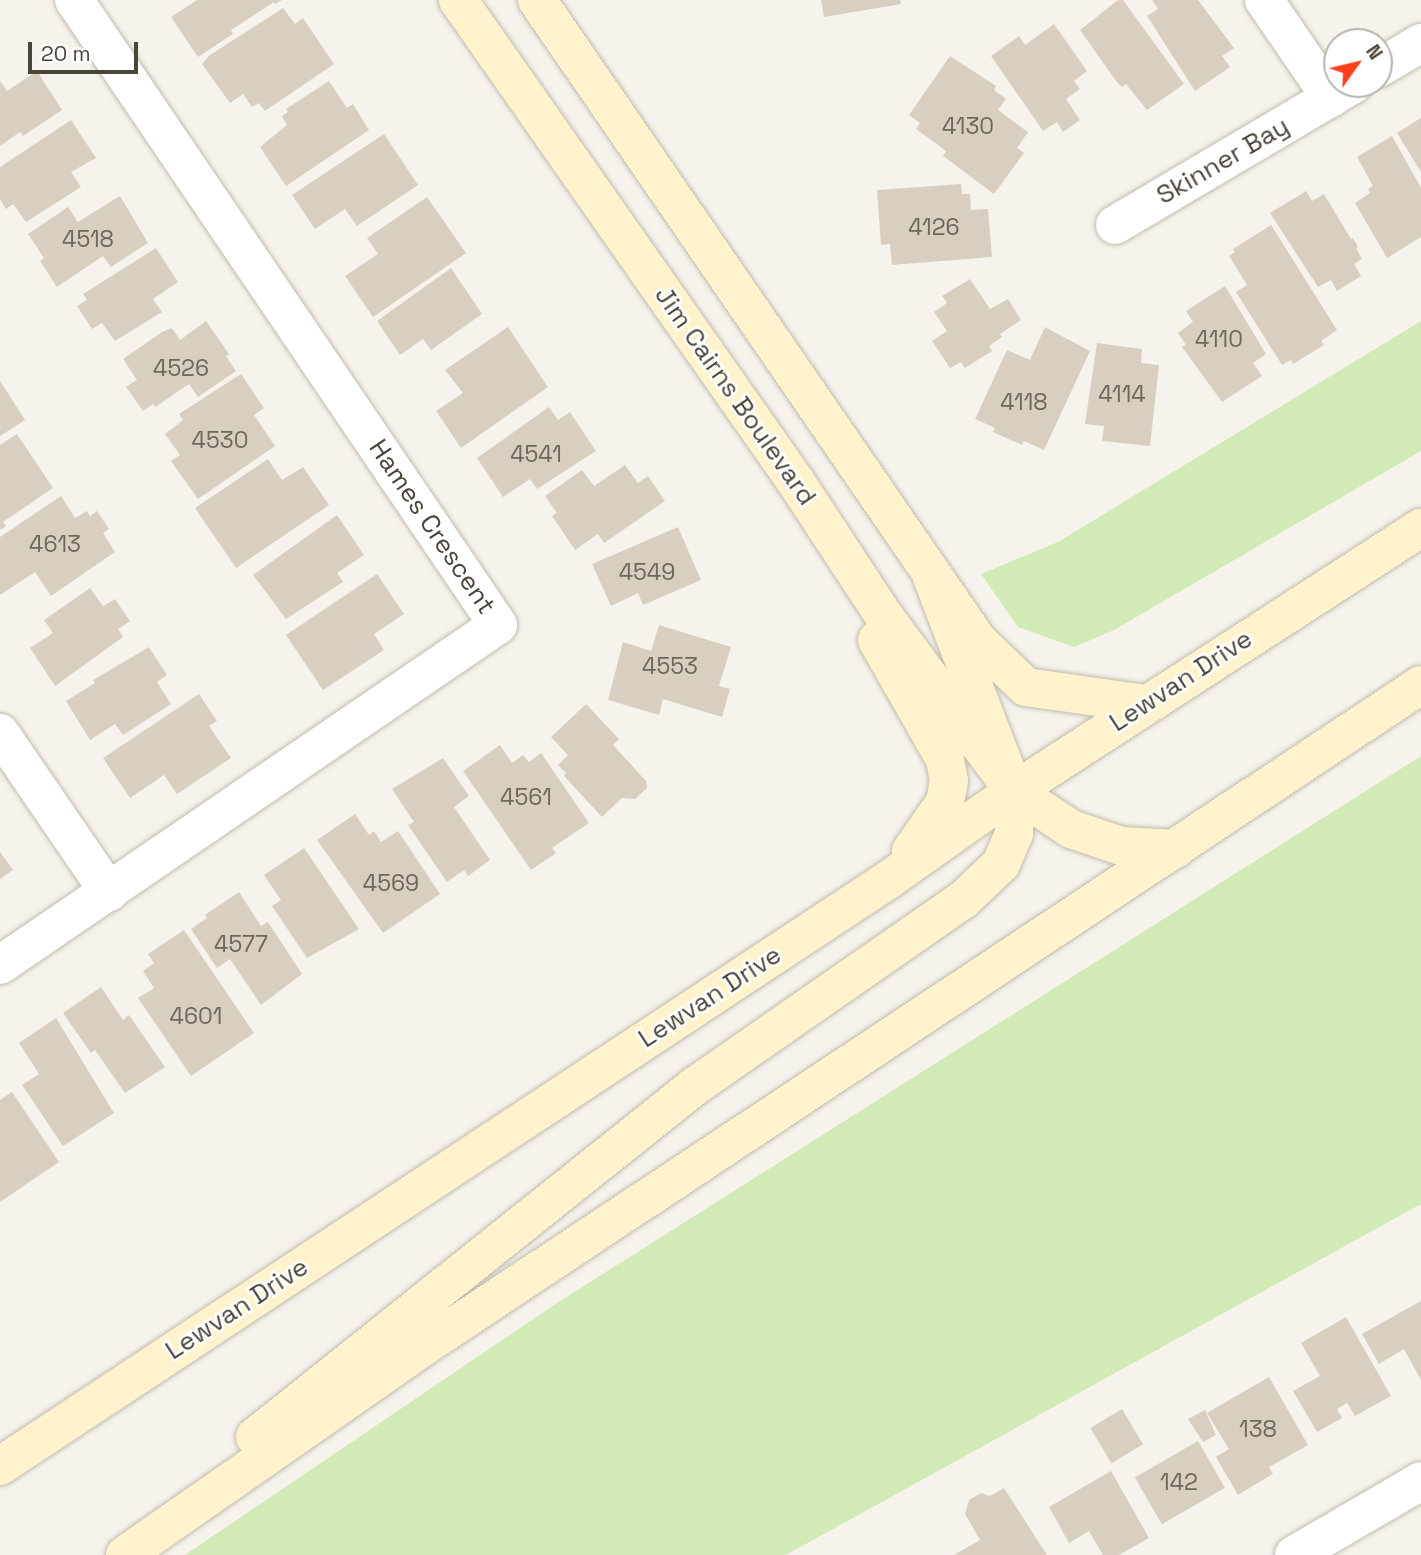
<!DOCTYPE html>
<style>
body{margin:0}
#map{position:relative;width:1421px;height:1555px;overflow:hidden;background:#f6f3ec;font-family:"Space Grotesk",sans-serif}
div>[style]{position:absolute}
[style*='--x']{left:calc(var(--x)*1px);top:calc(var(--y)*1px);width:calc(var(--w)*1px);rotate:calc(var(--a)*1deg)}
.green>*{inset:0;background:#d2eab5}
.building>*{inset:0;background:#d8cfc1;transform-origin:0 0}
.roads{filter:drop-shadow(0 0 2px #c2bbae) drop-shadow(0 0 2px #c2bbae)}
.street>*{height:38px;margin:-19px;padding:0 19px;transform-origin:19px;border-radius:19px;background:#fff}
.secondary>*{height:38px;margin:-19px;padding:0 19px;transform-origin:19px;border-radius:19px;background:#fff3cd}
span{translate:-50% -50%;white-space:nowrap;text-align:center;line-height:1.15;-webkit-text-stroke:5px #fff;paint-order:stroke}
.number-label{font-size:23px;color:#6e675b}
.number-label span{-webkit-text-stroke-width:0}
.street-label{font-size:26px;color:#4b4439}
.north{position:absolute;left:1323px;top:28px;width:70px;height:70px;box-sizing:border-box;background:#fff;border:2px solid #b7b4b0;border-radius:50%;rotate:56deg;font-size:19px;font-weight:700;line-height:28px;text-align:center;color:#4b4439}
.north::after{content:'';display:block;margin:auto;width:24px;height:32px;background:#fc3f1d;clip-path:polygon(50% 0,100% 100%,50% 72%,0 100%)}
.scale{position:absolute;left:28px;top:42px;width:110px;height:32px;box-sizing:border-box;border:4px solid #4b4439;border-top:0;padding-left:9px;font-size:21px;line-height:24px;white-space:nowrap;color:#4b4439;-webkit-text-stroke:5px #fff;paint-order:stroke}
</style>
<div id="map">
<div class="green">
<div style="clip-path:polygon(1421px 321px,1421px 451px,1114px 630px,1074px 647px,1018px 627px,981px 574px,1058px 542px)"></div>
<div style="clip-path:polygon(1421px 756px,1421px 1204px,786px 1555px,185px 1555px,557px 1303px)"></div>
</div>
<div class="building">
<div style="clip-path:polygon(197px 0,282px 0,275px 4px,274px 2px,231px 30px,233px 34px,198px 57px,171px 17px)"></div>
<div style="clip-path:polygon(821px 0,900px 0,901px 4px,824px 17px)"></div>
<div style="clip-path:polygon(1118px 0,1123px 0,1184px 84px,1147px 110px,1126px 84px,1122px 87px,1116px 81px,1080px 30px)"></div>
<div style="clip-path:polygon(1152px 0,1198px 0,1234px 48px,1222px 56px,1230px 67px,1195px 91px,1147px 16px,1158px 9px)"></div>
<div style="clip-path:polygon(283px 8px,295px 24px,303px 18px,334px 64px,265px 111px,259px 103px,252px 107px,243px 94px,230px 103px,202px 64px,210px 55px)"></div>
<div style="clip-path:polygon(1054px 24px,1087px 71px,1074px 81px,1080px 89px,1066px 99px,1080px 120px,1063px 132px,1057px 122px,1043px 131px,991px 56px,1019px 36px,1025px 45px)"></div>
<div style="clip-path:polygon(950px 56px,996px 86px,994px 90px,1006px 99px,998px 110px,1028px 132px,1017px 148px,1024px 153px,994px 194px,943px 156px,946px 151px,916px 129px,920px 123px,909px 115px)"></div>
<div style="clip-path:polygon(37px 71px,62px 110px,23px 136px,20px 132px,0 146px,0 81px,7px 91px)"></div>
<div style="clip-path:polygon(329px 81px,347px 108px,353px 104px,369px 130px,286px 186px,260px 147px,287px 125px,282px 116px,288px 112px,286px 109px)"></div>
<div style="clip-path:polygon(1421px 118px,1421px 172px,1397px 133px)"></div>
<div style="clip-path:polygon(71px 120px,96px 158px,71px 172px,81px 187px,26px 222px,13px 204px,6px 209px,0 199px,0 167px)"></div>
<div style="clip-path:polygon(384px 134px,418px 185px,357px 226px,345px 209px,315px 229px,292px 195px)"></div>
<div style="clip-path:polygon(1392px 136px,1421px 188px,1421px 237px,1387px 258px,1355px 203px,1370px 193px,1368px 189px,1373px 186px,1357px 157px)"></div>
<div style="clip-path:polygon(961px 184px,962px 194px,970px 194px,971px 210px,988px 209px,992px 257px,892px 265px,890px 244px,881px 245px,877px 190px)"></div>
<div style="clip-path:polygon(1306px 191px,1312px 201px,1324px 194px,1351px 239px,1353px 238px,1358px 247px,1356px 248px,1362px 259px,1354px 264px,1361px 276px,1337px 291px,1331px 280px,1318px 287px,1270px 213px)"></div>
<div style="clip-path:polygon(120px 196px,148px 243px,111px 267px,103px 256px,57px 287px,40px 261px,44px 258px,28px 234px,68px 207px,78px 222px)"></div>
<div style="clip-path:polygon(427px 197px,466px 253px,373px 317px,345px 276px,378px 254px,367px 238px)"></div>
<div style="clip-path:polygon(1271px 225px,1337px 330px,1321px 341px,1324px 345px,1293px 364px,1291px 360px,1282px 365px,1236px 292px,1247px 285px,1229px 256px,1235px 252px,1233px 249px)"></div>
<div style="clip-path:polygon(156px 248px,178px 282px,153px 299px,162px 312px,115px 341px,102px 323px,92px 329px,77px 306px,87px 300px,83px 294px)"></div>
<div style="clip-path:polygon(451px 268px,482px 314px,431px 350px,423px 339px,400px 355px,377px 321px)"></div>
<div style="clip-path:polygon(970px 279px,990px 309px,1008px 299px,1021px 320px,1000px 334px,1002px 337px,989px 346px,992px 351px,965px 368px,961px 362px,950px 368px,932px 341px,947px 331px,934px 312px,947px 303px,942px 296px)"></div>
<div style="clip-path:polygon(1225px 286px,1266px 354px,1253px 363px,1262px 376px,1222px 402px,1182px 347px,1186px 345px,1178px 333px,1193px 322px,1186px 311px)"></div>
<div style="clip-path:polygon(206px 321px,229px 354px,226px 356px,236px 371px,198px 397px,189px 384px,155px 407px,153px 404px,143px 411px,126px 387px,137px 380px,123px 359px,162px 332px,172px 328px,180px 340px)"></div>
<div style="clip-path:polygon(508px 327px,548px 387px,461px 448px,436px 411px,463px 393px,445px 370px)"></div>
<div style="clip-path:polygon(1045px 327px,1090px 351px,1044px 450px,1024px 441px,1022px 445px,993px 432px,995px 428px,975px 419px,1007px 350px,1030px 360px)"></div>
<div style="clip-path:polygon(1097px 343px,1142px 349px,1141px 363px,1159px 365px,1150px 446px,1102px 441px,1104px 426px,1085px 424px)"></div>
<div style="clip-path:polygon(241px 374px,264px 408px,254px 415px,275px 446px,198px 499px,171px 461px,180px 455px,165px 434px,183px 420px,179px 414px)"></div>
<div style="clip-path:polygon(0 381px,25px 420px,0 436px)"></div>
<div style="clip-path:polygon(549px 407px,558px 420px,570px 412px,596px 451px,537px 489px,530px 479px,503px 497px,477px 458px)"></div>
<div style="clip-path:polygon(17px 434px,53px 488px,3px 522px,6px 526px,0 530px,0 445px)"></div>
<div style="clip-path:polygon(268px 459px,282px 480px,303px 467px,329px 505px,236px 568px,195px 508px)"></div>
<div style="clip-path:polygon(625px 465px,638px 483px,648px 476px,665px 501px,604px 543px,598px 534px,575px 550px,552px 516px,557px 513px,545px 496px,582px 470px,594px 486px)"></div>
<div style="clip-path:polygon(61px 496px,75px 518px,87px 511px,90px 516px,97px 511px,109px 529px,103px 533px,115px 552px,51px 596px,35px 572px,0 595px,0 537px)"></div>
<div style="clip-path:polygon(337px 515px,364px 555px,337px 573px,343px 582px,286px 619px,253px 575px)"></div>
<div style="clip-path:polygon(678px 527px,701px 580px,643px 605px,638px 593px,611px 606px,592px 564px)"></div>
<div style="clip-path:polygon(377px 574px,404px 614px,374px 634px,384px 650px,323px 690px,286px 635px)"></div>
<div style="clip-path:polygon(90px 588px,103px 606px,115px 599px,130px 621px,118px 629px,123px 637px,55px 686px,30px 648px,53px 633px,44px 620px)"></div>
<div style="clip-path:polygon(659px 625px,731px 647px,719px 686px,730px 689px,722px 717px,663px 699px,659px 715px,608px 700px,623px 642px,651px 651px)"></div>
<div style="clip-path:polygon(149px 647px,167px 675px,157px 682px,171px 704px,123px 735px,115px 724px,90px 740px,66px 701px,95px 683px,93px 680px)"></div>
<div style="clip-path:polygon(199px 694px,217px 721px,209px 726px,231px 758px,177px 794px,164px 775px,130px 798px,103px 758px)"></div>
<div style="clip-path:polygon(586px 704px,619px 739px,613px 745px,646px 781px,647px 788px,635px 799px,622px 798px,602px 817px,564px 776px,566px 773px,558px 765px,568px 755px,551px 737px)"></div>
<div style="clip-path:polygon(500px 745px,512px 763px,523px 755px,529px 762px,541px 753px,589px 823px,552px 848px,556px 853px,531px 870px,463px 771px)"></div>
<div style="clip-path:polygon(443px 758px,469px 796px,454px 807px,490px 860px,468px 876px,464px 870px,447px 882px,408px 825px,414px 822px,392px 789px)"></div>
<div style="clip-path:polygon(355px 814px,369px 835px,374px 831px,381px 842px,398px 831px,440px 894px,383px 933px,317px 840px)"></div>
<div style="clip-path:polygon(304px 848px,359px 929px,307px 958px,272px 906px,281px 900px,264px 875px)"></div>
<div style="clip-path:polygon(0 852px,13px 870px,0 879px)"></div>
<div style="clip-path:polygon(239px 892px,261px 926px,268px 922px,302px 974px,261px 1005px,230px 959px,217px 968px,191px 929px,207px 918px,205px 915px)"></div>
<div style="clip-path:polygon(184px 930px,254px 1033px,191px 1076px,138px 998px,154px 988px,143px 971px,154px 963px,148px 954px)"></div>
<div style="clip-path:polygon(101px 987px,123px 1020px,129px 1015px,165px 1067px,125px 1093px,95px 1050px,91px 1053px,63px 1013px)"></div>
<div style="clip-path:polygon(56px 1018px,114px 1113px,63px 1146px,22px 1085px,39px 1074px,19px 1043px)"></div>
<div style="clip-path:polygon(12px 1092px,59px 1162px,0 1202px,0 1100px)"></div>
<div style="clip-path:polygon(1421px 1301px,1421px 1380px,1404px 1349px,1379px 1364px,1362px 1334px)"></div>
<div style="clip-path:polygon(1346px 1317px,1391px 1396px,1355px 1416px,1347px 1403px,1337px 1409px,1342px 1418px,1317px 1432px,1293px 1391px,1320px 1376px,1301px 1343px)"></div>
<div style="clip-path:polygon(1269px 1377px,1308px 1445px,1269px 1467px,1273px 1474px,1238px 1495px,1216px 1457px,1229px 1449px,1207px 1413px)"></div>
<div style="left:1122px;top:1409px;width:41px;height:37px;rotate:59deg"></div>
<div style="clip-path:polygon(1205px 1410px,1216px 1435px,1203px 1442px,1188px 1419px)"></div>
<div style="left:1198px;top:1441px;width:54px;height:73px;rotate:60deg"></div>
<div style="clip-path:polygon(1111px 1471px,1149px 1538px,1119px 1555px,1103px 1555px,1089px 1531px,1069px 1543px,1049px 1507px)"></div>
<div style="clip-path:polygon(1004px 1488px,1047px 1555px,954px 1555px,980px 1540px,965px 1514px,969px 1500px,981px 1493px,990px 1496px)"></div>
</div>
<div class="roads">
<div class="street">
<div style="--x:1264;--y:0;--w:119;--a:55.6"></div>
<div style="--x:1379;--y:68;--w:49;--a:-30.8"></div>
<div style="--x:1115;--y:225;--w:277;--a:-30.6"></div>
<div style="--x:0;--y:733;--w:193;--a:55.6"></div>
<div style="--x:0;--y:965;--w:603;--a:-34.32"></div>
<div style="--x:498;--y:625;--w:755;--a:-124.15"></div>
<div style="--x:1294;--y:1555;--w:147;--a:-30.2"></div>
</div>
<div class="secondary">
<div style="--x:458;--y:0;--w:589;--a:54.96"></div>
<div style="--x:796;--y:482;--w:160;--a:56.7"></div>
<div style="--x:884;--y:616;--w:218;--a:53.4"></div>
<div style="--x:1014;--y:791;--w:69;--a:33.7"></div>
<div style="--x:1071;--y:829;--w:53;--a:18.8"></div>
<div style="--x:1121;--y:846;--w:55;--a:3.1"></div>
<div style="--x:537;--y:0;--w:778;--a:55.47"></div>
<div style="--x:978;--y:641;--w:66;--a:43.8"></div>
<div style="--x:1026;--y:687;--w:121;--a:8.1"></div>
<div style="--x:877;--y:640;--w:137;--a:60.3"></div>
<div style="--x:945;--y:759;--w:22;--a:80"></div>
<div style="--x:949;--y:781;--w:21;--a:101"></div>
<div style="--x:945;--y:802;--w:60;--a:124.8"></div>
<div style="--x:255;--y:1437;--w:563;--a:-38.58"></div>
<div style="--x:695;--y:1086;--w:326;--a:-34.8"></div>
<div style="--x:963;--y:900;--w:52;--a:-43.5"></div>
<div style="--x:1001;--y:864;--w:33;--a:-67"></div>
<div style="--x:1014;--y:834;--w:43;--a:-90"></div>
<div style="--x:1014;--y:791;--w:229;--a:-111"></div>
<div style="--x:0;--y:1466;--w:1068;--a:-33.42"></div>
<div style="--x:891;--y:878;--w:151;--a:-35.3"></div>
<div style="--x:1014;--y:791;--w:485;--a:-32.9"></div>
<div style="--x:125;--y:1555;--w:378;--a:-34.9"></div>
<div style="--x:435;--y:1339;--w:1183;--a:-33.56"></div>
</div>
</div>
<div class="number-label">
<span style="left:968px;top:126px">4130</span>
<span style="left:934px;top:227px">4126</span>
<span style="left:88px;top:239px">4518</span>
<span style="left:1219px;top:339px">4110</span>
<span style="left:181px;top:368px">4526</span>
<span style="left:1122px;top:394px">4114</span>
<span style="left:1024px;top:402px">4118</span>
<span style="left:220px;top:440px">4530</span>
<span style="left:536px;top:454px">4541</span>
<span style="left:55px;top:544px">4613</span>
<span style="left:647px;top:572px">4549</span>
<span style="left:670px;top:666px">4553</span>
<span style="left:526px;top:797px">4561</span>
<span style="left:391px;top:883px">4569</span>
<span style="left:241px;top:944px">4577</span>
<span style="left:196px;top:1016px">4601</span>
<span style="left:1258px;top:1429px">138</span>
<span style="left:1179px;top:1482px">142</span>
</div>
<div class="street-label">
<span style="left:1223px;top:161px;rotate:-30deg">Skinner Bay</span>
<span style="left:735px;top:396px;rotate:55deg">Jim Cairns Boulevard</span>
<span style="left:432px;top:527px;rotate:56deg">Hames Crescent</span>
<span style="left:1181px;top:681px;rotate:-33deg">Lewvan Drive</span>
<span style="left:710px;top:997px;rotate:-33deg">Lewvan Drive</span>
<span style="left:237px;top:1309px;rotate:-33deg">Lewvan Drive</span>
</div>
<div class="north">N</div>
<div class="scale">20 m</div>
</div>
